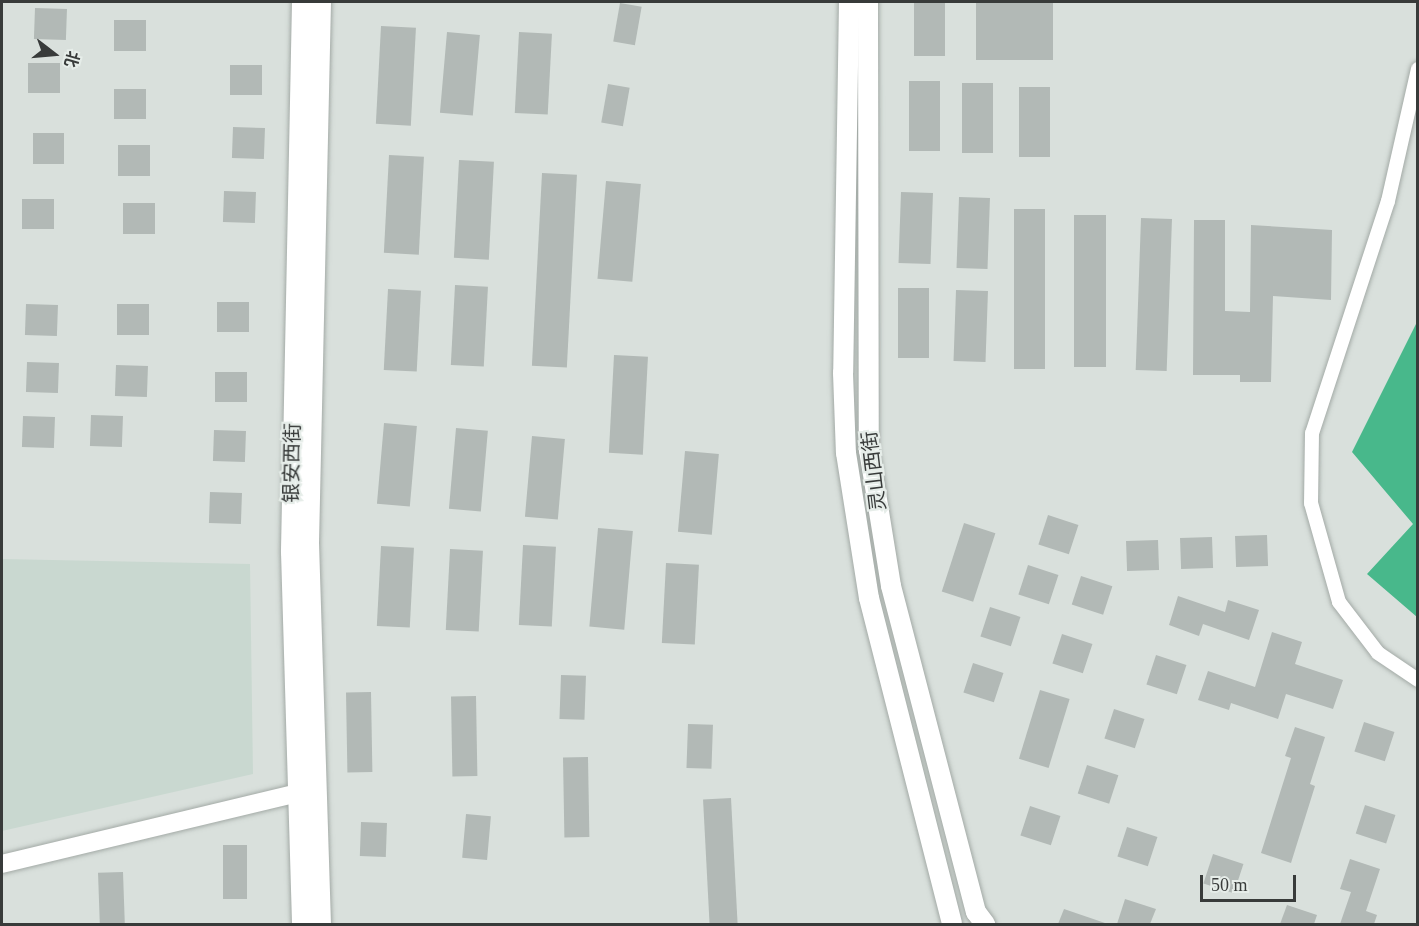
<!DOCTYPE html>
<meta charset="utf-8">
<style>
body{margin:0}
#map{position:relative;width:1419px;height:926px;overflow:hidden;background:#d9e0dc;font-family:"Times New Roman","Noto Sans SC",serif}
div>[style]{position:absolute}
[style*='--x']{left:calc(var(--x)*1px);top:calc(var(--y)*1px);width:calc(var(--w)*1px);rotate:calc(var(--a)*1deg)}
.built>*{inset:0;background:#c9d8d0}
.forest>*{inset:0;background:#48b88b}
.building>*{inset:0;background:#b2b9b6;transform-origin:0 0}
.roads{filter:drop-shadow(0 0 2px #a3aaa6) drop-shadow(0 0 2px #a3aaa6)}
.minor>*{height:14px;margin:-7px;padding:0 7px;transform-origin:7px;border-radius:7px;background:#fff}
.tertiary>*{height:18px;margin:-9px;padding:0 9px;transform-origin:9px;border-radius:9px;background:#fff}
.secondary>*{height:20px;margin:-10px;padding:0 10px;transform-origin:10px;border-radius:10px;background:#fff}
span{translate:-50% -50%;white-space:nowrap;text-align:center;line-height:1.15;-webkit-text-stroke:4.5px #e6ede9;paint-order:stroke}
.street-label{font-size:20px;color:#383b3a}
.frame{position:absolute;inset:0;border:3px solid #383b3a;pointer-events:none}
.north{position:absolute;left:24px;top:24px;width:60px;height:60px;-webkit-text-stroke:4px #e6ede9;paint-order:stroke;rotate:106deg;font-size:16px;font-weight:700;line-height:24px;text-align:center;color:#383b3a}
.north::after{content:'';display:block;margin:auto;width:21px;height:27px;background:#383b3a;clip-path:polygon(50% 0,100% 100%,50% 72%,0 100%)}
.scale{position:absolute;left:1200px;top:875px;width:96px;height:27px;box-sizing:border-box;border:3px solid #383b3a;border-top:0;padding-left:8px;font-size:18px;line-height:21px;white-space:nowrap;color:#383b3a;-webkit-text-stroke:4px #e6ede9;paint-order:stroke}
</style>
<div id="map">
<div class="built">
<div style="clip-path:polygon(2px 559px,250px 564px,253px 774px,2px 831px)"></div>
</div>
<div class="forest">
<div style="clip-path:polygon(1417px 322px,1417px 617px,1367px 574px,1413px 524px,1352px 452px)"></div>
</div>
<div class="building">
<div style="left:914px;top:2px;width:31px;height:54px"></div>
<div style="left:976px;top:2px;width:77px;height:58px"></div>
<div style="left:620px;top:3px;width:22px;height:39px;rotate:10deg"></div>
<div style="left:35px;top:8px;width:32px;height:31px;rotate:2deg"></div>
<div style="left:114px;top:20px;width:32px;height:31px"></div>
<div style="left:381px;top:26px;width:35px;height:98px;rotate:3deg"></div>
<div style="left:447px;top:32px;width:33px;height:81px;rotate:5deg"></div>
<div style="left:519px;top:32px;width:33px;height:81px;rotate:3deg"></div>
<div style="left:28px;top:63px;width:32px;height:30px"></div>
<div style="left:230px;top:65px;width:32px;height:30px"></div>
<div style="left:909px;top:81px;width:31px;height:70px"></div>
<div style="left:962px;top:83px;width:31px;height:70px"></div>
<div style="left:608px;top:84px;width:22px;height:39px;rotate:10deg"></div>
<div style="left:1019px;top:87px;width:31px;height:70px"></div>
<div style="left:114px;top:89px;width:32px;height:30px"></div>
<div style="left:233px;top:127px;width:32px;height:31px;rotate:2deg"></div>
<div style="left:33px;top:133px;width:31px;height:31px"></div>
<div style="left:118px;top:145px;width:32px;height:31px"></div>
<div style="left:389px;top:155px;width:35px;height:98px;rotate:3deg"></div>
<div style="left:459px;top:160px;width:35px;height:98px;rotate:3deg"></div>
<div style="left:542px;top:173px;width:35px;height:193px;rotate:3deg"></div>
<div style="left:606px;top:181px;width:35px;height:98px;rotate:5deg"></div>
<div style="left:224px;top:191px;width:32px;height:31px;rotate:2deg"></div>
<div style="left:901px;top:192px;width:32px;height:71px;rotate:2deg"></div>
<div style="left:959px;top:197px;width:31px;height:71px;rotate:2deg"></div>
<div style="left:22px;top:199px;width:32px;height:30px"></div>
<div style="left:123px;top:203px;width:32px;height:31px"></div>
<div style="left:1014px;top:209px;width:31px;height:160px"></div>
<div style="left:1074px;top:215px;width:32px;height:152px"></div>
<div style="left:1141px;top:218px;width:31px;height:152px;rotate:2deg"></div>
<div style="clip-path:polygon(1194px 220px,1225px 220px,1225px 311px,1250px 312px,1251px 225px,1332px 230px,1331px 300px,1273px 296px,1271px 382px,1240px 382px,1240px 375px,1193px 375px)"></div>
<div style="left:455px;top:285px;width:33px;height:80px;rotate:3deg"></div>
<div style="left:898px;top:288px;width:31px;height:70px"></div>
<div style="left:388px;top:289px;width:33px;height:81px;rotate:3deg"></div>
<div style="left:956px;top:290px;width:32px;height:71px;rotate:2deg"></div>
<div style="left:217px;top:302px;width:32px;height:30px"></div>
<div style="left:26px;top:304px;width:32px;height:31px;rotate:2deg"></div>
<div style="left:117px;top:304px;width:32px;height:31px"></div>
<div style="left:614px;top:355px;width:34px;height:98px;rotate:3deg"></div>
<div style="left:27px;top:362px;width:32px;height:30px;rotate:2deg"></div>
<div style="left:116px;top:365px;width:32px;height:31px;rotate:2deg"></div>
<div style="left:215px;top:372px;width:32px;height:30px"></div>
<div style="left:91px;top:415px;width:32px;height:31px;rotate:2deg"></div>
<div style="left:23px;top:416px;width:32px;height:31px;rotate:2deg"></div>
<div style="left:384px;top:423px;width:33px;height:81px;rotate:5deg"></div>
<div style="left:456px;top:428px;width:32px;height:81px;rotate:5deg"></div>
<div style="left:214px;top:430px;width:32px;height:31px;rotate:2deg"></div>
<div style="left:532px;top:436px;width:33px;height:81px;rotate:5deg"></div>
<div style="left:685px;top:451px;width:34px;height:81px;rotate:5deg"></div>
<div style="left:210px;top:492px;width:32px;height:31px;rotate:2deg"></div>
<div style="left:1048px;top:515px;width:32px;height:31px;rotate:18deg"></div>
<div style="left:964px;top:523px;width:33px;height:72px;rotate:18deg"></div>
<div style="left:598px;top:528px;width:35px;height:99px;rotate:5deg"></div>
<div style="left:1267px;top:535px;width:31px;height:32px;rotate:88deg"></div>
<div style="left:1212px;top:537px;width:31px;height:32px;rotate:88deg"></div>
<div style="left:1158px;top:540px;width:30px;height:32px;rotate:88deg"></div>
<div style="left:523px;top:545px;width:33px;height:80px;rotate:3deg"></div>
<div style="left:381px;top:546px;width:33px;height:80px;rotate:3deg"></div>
<div style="left:450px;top:549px;width:33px;height:81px;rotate:3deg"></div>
<div style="left:666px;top:563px;width:33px;height:80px;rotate:3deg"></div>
<div style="left:1028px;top:565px;width:32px;height:31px;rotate:18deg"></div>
<div style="left:1081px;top:576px;width:33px;height:30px;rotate:18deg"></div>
<div style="clip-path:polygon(1178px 596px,1225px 612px,1228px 600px,1259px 610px,1249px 640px,1203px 624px,1199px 636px,1169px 625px)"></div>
<div style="left:990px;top:607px;width:32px;height:31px;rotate:18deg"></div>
<div style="clip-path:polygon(1272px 632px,1302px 642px,1295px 664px,1343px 680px,1333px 709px,1286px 694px,1278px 719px,1231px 703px,1229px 710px,1198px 700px,1208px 671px,1255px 687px)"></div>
<div style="left:1062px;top:634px;width:32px;height:31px;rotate:18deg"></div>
<div style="left:1156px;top:655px;width:32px;height:31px;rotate:18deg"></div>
<div style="left:973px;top:663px;width:32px;height:31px;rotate:18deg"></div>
<div style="left:561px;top:675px;width:25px;height:44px;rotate:2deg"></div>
<div style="left:1040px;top:690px;width:31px;height:72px;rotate:17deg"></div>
<div style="left:371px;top:692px;width:80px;height:25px;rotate:89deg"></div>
<div style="left:476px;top:696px;width:80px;height:25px;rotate:89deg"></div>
<div style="left:1114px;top:709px;width:32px;height:31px;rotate:18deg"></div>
<div style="left:1364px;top:722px;width:32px;height:31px;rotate:18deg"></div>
<div style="left:688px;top:724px;width:25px;height:44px;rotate:2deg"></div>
<div style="clip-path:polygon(1295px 727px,1325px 737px,1310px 784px,1315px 786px,1291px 863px,1261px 853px,1291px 758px,1285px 756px)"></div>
<div style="left:588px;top:757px;width:80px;height:25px;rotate:89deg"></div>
<div style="left:1087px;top:765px;width:33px;height:30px;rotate:18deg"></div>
<div style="left:731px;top:798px;width:126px;height:28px;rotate:87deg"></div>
<div style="left:1365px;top:805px;width:32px;height:30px;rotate:18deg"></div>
<div style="left:1030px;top:806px;width:32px;height:31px;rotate:18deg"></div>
<div style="left:466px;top:814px;width:25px;height:44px;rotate:5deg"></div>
<div style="left:361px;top:822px;width:26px;height:34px;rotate:2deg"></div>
<div style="left:1127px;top:827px;width:32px;height:31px;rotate:18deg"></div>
<div style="left:223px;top:845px;width:24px;height:54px"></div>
<div style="left:1213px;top:854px;width:32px;height:31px;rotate:18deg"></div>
<div style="clip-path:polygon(1350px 859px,1380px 869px,1366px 911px,1377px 915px,1374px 924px,1340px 924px,1351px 892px,1340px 889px)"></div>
<div style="left:123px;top:872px;width:52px;height:25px;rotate:88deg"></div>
<div style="clip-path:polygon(1125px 899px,1156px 909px,1150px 924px,1117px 924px)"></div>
<div style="clip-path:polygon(1287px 905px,1317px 915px,1314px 924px,1280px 924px)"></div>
<div style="clip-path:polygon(1064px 909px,1105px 923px,1105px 924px,1058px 924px)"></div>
</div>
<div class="roads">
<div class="minor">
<div style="--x:1418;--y:69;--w:135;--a:102.8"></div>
<div style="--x:1388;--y:201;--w:244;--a:108.1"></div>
<div style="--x:1312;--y:433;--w:70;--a:90.8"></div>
<div style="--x:1311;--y:503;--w:103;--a:74.2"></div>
<div style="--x:1339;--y:602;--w:64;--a:52.6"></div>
<div style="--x:1378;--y:653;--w:48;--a:34"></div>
</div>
<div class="tertiary">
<div style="--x:2;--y:864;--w:304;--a:-13.5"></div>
</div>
<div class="secondary">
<div style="--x:302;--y:2;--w:550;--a:91.15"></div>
<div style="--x:291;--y:552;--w:372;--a:88.3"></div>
<div style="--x:321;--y:2;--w:541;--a:91.27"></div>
<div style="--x:309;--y:543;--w:381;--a:88.2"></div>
<div style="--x:849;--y:2;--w:371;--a:90.9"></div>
<div style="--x:843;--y:373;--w:80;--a:87.9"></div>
<div style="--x:846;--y:453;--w:147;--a:81"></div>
<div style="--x:869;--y:598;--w:336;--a:75.7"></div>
<div style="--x:868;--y:2;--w:448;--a:89.9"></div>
<div style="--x:869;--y:450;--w:138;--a:80.8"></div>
<div style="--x:891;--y:586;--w:337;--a:75.4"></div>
<div style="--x:976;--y:912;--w:15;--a:53"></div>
</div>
</div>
<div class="street-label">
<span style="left:292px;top:463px;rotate:-89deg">银安西街</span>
<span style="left:874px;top:471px;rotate:-97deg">灵山西街</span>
</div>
<div class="frame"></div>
<div class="north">北</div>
<div class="scale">50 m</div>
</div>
